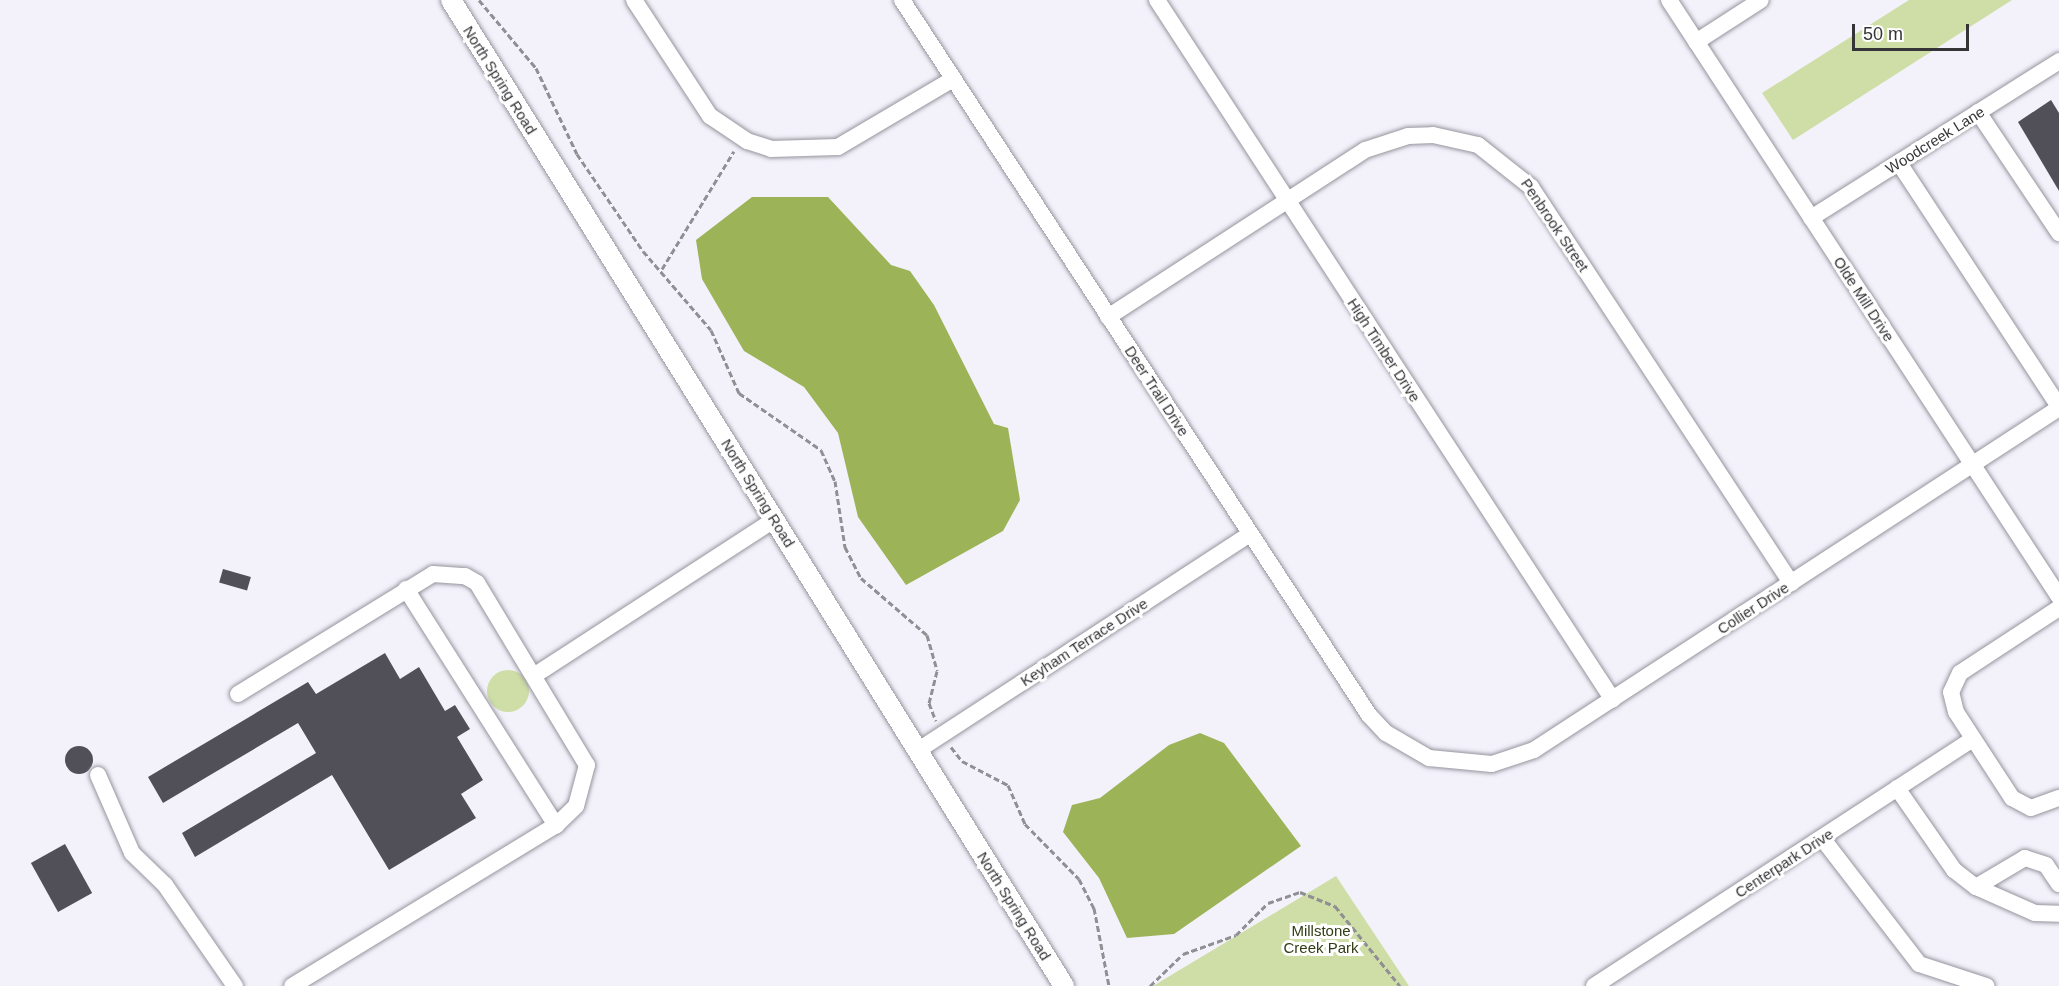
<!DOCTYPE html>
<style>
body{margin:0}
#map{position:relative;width:2059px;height:986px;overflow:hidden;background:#f3f2fb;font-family:Helvetica,sans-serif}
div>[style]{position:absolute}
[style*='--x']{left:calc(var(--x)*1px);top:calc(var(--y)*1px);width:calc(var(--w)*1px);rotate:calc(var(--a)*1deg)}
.green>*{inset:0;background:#cedea6}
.round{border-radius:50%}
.water>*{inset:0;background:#9db358}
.building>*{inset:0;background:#515058;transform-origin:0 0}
.path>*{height:3px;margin-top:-1.5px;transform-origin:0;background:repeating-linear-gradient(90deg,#8f8f94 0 6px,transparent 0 9px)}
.roads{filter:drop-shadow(0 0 2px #96949d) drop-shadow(0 0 2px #96949d)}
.minor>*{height:16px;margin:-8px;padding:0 8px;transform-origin:8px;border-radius:8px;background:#fff}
.major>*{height:20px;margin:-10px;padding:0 10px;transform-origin:10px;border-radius:10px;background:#fff}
span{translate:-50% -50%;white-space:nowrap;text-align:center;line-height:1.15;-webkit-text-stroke:6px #fff;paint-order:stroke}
.street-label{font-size:15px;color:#353538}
.park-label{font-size:15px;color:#323c15}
.scale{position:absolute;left:1852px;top:24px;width:117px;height:27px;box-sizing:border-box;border:3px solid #353538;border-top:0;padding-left:8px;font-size:18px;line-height:21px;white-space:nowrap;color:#353538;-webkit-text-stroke:4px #fff;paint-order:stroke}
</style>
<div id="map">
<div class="green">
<div style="clip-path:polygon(1909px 0,2012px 0,1793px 140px,1762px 93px)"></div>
<div class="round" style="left:487px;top:670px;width:42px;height:42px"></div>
<div style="clip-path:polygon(1336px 876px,1409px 986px,1153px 986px)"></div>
</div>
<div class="water">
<div style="clip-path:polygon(752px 197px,828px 197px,891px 265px,910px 271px,934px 305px,994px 424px,1008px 428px,1020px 500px,1003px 531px,906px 585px,858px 517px,838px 433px,804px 387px,744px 351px,702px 279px,696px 240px)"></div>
<div style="clip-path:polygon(1200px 733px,1224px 743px,1301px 846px,1174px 934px,1127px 938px,1099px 878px,1063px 832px,1072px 805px,1100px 798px,1169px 745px)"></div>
</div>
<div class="building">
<div style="clip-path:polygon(2051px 100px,2059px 113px,2059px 191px,2018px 122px)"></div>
<div style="left:223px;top:569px;width:29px;height:14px;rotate:16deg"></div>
<div style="clip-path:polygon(385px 653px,400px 679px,419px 667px,445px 711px,455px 705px,470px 729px,457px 737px,483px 780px,461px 794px,476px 818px,389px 870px,332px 775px,195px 857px,182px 833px,316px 753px,298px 723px,163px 803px,148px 777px,308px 682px,316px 694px)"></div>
<div class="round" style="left:65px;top:746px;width:28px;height:28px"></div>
<div style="left:65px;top:844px;width:56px;height:39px;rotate:61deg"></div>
</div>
<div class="path">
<div style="--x:479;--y:0;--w:89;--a:50"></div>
<div style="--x:536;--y:68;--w:95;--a:64.5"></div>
<div style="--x:577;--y:154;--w:117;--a:55.8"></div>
<div style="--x:643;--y:251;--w:104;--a:49.3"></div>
<div style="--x:711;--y:330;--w:69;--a:66"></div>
<div style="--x:739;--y:393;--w:100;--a:34.8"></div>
<div style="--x:821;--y:450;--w:34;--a:66"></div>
<div style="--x:835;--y:481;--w:67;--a:81.4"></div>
<div style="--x:845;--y:547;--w:35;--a:63"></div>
<div style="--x:861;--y:578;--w:87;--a:40.8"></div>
<div style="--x:927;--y:635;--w:37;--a:74"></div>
<div style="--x:937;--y:671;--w:33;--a:104"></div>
<div style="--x:929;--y:703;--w:19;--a:69"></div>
<div style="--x:662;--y:269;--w:138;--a:-58.6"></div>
<div style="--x:951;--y:747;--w:18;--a:52"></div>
<div style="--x:962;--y:761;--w:52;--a:27.6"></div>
<div style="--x:1008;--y:785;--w:43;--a:66.4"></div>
<div style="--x:1025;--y:824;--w:77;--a:45.5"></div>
<div style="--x:1079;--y:879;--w:33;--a:63"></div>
<div style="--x:1094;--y:908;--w:79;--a:79.1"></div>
<div style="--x:1150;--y:986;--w:46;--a:-44.1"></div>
<div style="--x:1183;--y:954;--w:56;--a:-19.7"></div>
<div style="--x:1236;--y:935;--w:45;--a:-45"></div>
<div style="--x:1268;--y:903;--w:34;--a:-19"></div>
<div style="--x:1300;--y:892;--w:38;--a:22"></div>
<div style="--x:1335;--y:906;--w:103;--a:50.9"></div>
</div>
<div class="roads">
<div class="minor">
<div style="--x:634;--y:0;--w:139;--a:56.8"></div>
<div style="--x:710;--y:116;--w:45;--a:34"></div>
<div style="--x:747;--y:141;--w:25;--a:18"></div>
<div style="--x:771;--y:149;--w:67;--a:-1.7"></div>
<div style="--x:838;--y:147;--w:134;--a:-30.6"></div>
<div style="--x:902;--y:0;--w:854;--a:56.85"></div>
<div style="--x:1369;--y:715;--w:25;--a:47"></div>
<div style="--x:1386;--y:733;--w:50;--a:30.2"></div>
<div style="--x:1429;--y:758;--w:63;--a:5.4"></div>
<div style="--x:1492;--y:764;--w:44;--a:-18.4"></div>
<div style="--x:1534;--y:750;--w:627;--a:-33.08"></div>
<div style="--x:1157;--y:0;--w:835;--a:56.92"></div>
<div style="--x:1669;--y:0;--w:713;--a:56.84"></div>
<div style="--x:1696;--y:42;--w:77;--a:-32.9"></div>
<div style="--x:1978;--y:112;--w:146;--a:56.2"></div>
<div style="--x:1899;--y:163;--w:292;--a:56.7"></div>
<div style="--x:1811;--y:218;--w:294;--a:-32.3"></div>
<div style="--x:1108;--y:317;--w:306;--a:-33"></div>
<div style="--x:1365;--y:150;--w:45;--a:-18"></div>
<div style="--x:1408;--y:136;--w:25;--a:-2"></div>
<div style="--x:1433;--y:135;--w:46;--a:12.5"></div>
<div style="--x:1478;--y:145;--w:68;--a:38.4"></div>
<div style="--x:1531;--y:187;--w:474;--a:56.7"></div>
<div style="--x:406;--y:589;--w:280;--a:57.6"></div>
<div style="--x:2059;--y:608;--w:118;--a:146.7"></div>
<div style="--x:1960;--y:673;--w:21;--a:115"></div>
<div style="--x:1951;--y:692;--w:21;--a:76"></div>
<div style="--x:1956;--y:712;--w:103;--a:56.9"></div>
<div style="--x:2012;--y:798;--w:21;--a:28"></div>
<div style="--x:2031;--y:808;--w:30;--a:-20"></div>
<div style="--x:535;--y:675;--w:285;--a:-33"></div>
<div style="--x:238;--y:694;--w:229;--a:-31.6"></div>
<div style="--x:433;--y:574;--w:32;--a:4"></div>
<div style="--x:465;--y:576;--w:14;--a:30"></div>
<div style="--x:477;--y:583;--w:213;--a:58.9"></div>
<div style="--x:587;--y:765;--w:42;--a:105"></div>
<div style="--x:576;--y:806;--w:28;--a:136"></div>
<div style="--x:556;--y:825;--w:309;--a:148.6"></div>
<div style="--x:917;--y:751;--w:397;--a:-33.1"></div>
<div style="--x:98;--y:775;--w:85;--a:66.4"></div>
<div style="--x:132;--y:853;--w:46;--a:44.1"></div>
<div style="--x:165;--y:885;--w:123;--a:55.3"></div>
<div style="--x:1897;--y:788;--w:100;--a:55.2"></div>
<div style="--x:1954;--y:870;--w:28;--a:38"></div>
<div style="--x:1976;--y:887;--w:64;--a:23.8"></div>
<div style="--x:2035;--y:913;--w:24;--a:2"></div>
<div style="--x:1822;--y:838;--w:159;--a:52.4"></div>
<div style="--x:1919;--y:964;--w:71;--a:18.2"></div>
<div style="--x:1976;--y:887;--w:57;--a:-30.6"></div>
<div style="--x:2025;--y:858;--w:22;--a:18"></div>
<div style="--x:2046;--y:865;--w:23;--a:56"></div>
<div style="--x:1594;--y:986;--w:452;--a:-33.1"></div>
</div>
<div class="major">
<div style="--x:451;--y:0;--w:1161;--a:58.13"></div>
</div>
</div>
<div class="street-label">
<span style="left:500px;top:80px;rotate:58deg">North Spring Road</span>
<span style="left:1935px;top:140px;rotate:-32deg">Woodcreek Lane</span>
<span style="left:1555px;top:225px;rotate:56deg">Penbrook Street</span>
<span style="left:1864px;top:299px;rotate:57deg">Olde Mill Drive</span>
<span style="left:1384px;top:350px;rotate:57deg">High Timber Drive</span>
<span style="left:1157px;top:391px;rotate:57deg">Deer Trail Drive</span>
<span style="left:758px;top:493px;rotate:58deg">North Spring Road</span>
<span style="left:1753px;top:608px;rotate:-33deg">Collier Drive</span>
<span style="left:1084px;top:642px;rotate:-33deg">Keyham Terrace Drive</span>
<span style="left:1784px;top:863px;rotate:-33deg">Centerpark Drive</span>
<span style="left:1014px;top:906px;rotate:58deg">North Spring Road</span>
</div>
<div class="park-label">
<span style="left:1321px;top:939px">Millstone<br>Creek Park</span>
</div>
<div class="scale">50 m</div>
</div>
